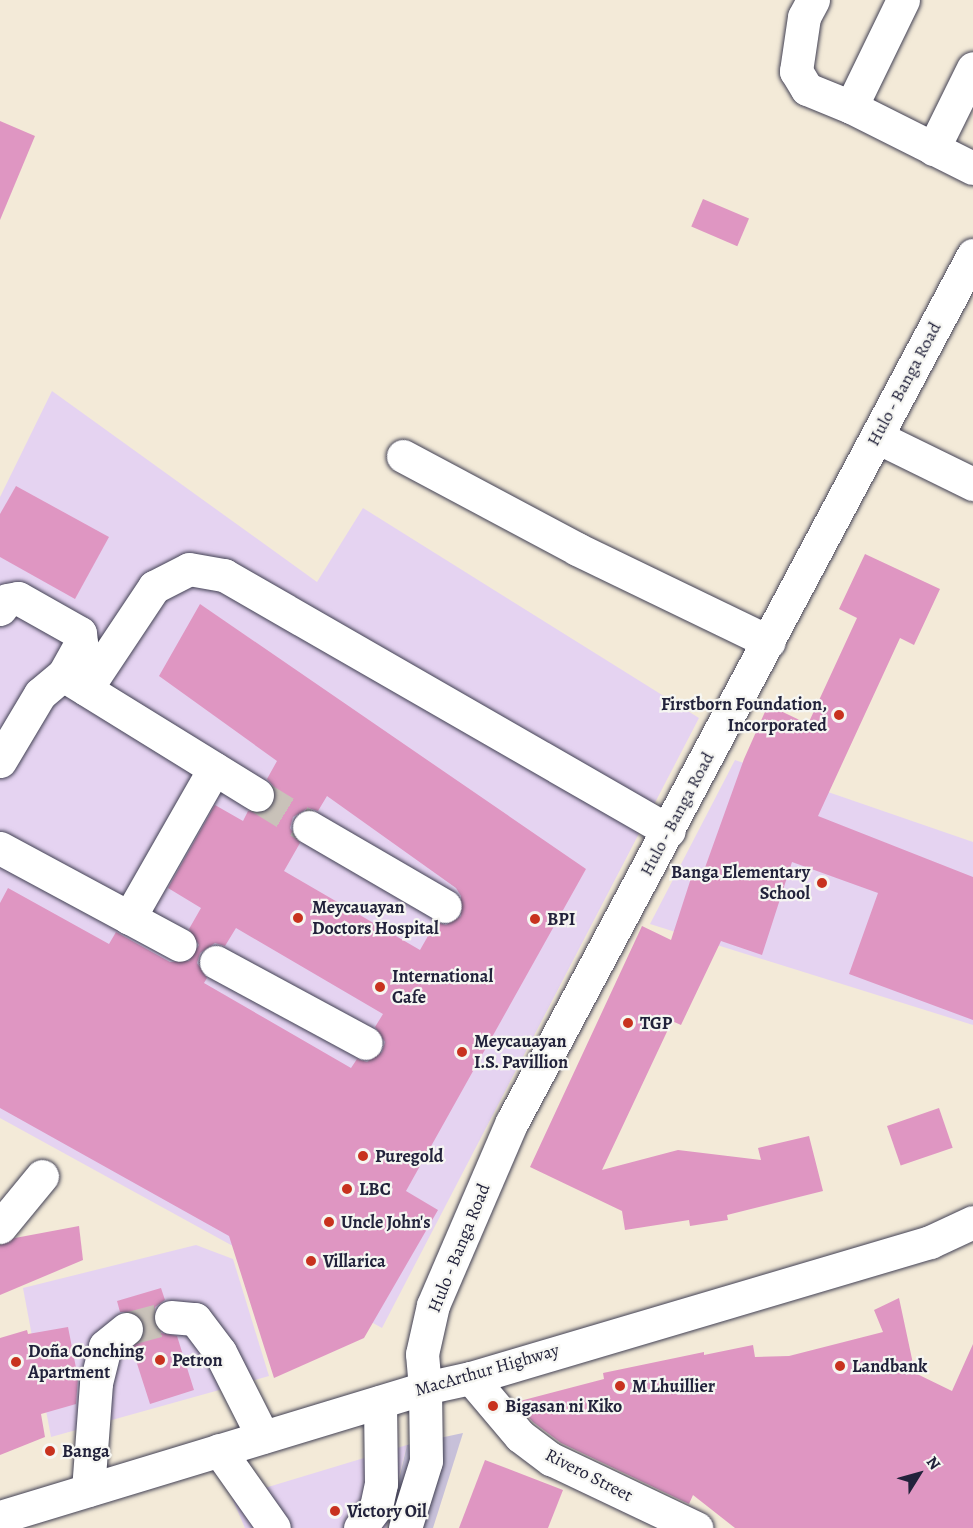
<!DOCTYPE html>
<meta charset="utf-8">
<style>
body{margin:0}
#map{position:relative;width:973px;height:1528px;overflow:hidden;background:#f3ead8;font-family:Alegreya,serif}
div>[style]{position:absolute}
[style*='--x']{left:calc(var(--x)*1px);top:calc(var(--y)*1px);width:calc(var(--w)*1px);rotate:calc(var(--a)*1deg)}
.built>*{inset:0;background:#e5d3f1}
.industrial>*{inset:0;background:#c7c0d9}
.building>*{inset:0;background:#df96c2;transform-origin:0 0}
.minor-tunnel>*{height:33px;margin-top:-16.5px;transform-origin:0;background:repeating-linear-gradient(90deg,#c9c2b9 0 33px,transparent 0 49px)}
.roads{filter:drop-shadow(0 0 2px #414053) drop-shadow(0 0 2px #414053)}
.minor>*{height:33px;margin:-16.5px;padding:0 16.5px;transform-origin:16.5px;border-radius:16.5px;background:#fff}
.major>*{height:33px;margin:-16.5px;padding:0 16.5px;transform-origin:16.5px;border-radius:16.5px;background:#fff}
.highway>*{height:33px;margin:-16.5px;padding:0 16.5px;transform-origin:16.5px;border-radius:16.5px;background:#fff}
.dots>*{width:16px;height:16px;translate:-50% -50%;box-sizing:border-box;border:3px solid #f6f6f2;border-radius:50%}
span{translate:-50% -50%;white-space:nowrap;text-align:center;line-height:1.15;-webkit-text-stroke:4.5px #f6f6f2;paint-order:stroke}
.street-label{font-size:18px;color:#22223b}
.poi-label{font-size:18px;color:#22223b;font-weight:700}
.right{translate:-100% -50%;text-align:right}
.left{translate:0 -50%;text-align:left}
.north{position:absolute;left:889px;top:1444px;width:60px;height:60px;-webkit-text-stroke:4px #f6f6f2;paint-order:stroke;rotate:53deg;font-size:16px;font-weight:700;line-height:24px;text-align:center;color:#22223b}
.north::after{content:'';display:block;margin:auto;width:21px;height:27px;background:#22223b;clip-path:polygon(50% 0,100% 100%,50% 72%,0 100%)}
</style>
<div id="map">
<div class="built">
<div style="clip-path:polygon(52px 391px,317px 582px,363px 508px,699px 718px,382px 1328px,0 1118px,0 497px)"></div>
<div style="clip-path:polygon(735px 760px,973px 842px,973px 1025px,650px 924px)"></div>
<div style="clip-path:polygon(196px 1245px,233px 1259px,269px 1376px,51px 1437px,23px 1288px)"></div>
<div style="clip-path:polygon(407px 1445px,386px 1528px,245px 1528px,232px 1498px)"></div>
</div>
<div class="industrial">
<div style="clip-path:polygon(463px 1433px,433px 1528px,388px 1528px,407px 1445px)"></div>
</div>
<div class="building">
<div style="clip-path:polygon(0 121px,35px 136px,0 220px)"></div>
<div style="left:703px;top:199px;width:50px;height:30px;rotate:23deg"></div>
<div style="clip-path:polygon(16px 486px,109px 537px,75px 599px,0 557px,0 514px)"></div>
<div style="clip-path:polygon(865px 554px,940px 589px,914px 645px,900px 638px,818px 816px,973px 877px,973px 1020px,849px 974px,878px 893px,792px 862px,762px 955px,721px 941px,681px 1025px,672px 1021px,602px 1170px,678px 1150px,761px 1160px,758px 1148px,809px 1136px,823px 1191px,727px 1215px,728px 1220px,690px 1226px,689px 1220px,625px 1230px,622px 1211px,530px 1167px,642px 926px,671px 940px,693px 872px,702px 876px,744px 759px,768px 705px,808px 724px,857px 618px,839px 609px)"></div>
<div style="clip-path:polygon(evenodd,200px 604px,586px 869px,406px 1191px,438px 1210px,364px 1338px,274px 1378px,229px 1236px,0 1108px,0 903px,8px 888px,109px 944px,116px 932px,170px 962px,189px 961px,199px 945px,189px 929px,201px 908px,168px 888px,215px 805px,243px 821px,248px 811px,265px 812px,273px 804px,274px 787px,267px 779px,277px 761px,159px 676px,200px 604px,327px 796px,456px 888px,461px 896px,461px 916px,446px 925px,436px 922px,420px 950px,284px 871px,300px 843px,290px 828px,293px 817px,308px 808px,318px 811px,327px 796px,200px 604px,236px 928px,383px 1014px,375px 1027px,385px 1042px,382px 1052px,367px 1062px,357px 1059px,351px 1068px,204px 983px,207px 978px,197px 963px,200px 953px,215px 943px,225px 946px,236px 928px)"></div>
<div style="left:939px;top:1108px;width:42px;height:55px;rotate:71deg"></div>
<div style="clip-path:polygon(79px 1226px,83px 1260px,0 1295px,0 1245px,15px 1238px)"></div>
<div style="clip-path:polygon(161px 1288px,165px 1300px,155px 1307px,154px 1324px,161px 1333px,177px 1336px,194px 1390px,150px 1404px,132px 1348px,143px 1336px,144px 1326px,133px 1312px,120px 1312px,117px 1301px)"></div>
<div style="clip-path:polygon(899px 1298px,915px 1373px,952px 1391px,973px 1344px,973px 1528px,735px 1528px,693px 1495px,689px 1504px,561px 1443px,533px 1422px,516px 1402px,604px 1379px,603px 1373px,704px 1352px,704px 1355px,753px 1345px,755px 1357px,789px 1356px,883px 1332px,874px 1310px)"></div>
<div style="clip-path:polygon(68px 1327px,78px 1378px,76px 1404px,41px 1414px,45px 1437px,0 1455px,0 1338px,27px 1330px,28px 1334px)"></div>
<div style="clip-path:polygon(485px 1460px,563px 1490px,548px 1528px,459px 1528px)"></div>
</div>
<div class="minor-tunnel">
<div style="--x:257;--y:795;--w:61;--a:31.6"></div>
<div style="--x:126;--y:1329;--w:47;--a:-14.9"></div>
</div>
<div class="roads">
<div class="minor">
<div style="--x:813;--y:0;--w:19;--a:118"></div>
<div style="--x:804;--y:17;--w:55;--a:98.4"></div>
<div style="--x:796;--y:71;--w:21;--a:59"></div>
<div style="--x:807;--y:89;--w:48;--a:22.2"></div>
<div style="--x:851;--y:107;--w:119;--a:-64.1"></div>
<div style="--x:851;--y:107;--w:136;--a:26.6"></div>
<div style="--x:933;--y:149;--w:90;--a:-63.7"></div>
<div style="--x:877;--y:437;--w:107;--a:26.1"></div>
<div style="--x:403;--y:456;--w:197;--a:28.1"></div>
<div style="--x:577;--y:549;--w:213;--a:25.8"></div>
<div style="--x:0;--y:609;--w:11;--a:-52"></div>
<div style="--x:7;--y:600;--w:11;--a:-10"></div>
<div style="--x:18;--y:598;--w:71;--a:29.4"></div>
<div style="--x:80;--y:633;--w:10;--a:84"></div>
<div style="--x:81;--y:643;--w:37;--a:119"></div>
<div style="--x:86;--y:689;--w:123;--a:-56.3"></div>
<div style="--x:154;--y:587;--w:39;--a:-27"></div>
<div style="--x:189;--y:569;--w:36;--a:10"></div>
<div style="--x:224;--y:575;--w:513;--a:29.91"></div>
<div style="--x:0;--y:761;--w:78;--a:-59.2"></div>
<div style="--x:40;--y:694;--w:30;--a:-40"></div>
<div style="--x:63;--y:675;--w:228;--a:31.7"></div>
<div style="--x:309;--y:827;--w:157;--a:30.2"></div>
<div style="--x:0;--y:848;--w:204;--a:28.3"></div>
<div style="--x:129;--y:918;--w:172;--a:-60.3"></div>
<div style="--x:216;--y:962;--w:170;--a:28.4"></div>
<div style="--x:0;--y:1227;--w:66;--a:-50.5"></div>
<div style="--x:171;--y:1317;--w:24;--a:5"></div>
<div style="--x:195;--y:1319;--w:41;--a:52.9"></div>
<div style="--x:220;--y:1352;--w:95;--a:63.2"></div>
<div style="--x:471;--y:1378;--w:76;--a:49.8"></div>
<div style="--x:520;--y:1436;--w:39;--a:37"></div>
<div style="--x:551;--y:1459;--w:161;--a:25.4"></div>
<div style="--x:219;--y:1450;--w:95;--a:54.8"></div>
<div style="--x:88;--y:1490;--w:107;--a:-85.7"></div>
<div style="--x:96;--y:1383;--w:38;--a:-76"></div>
<div style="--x:105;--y:1346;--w:27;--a:-39"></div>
<div style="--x:360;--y:1528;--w:26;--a:-53"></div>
<div style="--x:376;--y:1507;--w:24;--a:-78"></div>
<div style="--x:381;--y:1484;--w:82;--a:-90.7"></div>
<div style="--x:405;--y:1528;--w:70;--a:-72.6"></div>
<div style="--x:426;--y:1461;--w:73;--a:-90.8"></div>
</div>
<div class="major">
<div style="--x:425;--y:1388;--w:34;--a:-95"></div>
<div style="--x:422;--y:1354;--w:50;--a:-77.3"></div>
<div style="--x:433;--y:1305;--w:199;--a:-66.7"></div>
<div style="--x:512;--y:1122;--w:982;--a:-62"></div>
</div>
<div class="highway">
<div style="--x:0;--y:1517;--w:444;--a:-16.9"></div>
<div style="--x:425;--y:1388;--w:47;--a:-12.3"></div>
<div style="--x:471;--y:1378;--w:479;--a:-16.5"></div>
<div style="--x:930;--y:1242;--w:47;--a:-24.9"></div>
</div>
</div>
<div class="dots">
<div style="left:839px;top:715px;background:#c8321e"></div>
<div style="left:822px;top:883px;background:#c8321e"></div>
<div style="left:298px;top:918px;background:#c8321e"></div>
<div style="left:535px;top:919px;background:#c8321e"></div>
<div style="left:380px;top:987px;background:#c8321e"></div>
<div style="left:628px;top:1023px;background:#c8321e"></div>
<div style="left:462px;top:1052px;background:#c8321e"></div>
<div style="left:363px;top:1156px;background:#c8321e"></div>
<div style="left:347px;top:1189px;background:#c8321e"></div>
<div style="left:329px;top:1222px;background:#c8321e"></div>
<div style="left:311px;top:1261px;background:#c8321e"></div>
<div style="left:160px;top:1360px;background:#c8321e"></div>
<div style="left:16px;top:1362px;background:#c8321e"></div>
<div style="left:840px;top:1366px;background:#c8321e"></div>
<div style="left:620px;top:1386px;background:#c8321e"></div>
<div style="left:493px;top:1406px;background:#c8321e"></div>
<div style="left:50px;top:1451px;background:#c8321e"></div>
<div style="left:335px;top:1511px;background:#c8321e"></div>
</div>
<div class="street-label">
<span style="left:904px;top:384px;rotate:-62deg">Hulo - Banga Road</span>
<span style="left:677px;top:814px;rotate:-62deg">Hulo - Banga Road</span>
<span style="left:459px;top:1248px;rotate:-68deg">Hulo - Banga Road</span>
<span style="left:487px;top:1370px;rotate:-16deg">MacArthur Highway</span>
<span style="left:589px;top:1475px;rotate:27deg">Rivero Street</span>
</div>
<div class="poi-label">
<span class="right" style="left:827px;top:715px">Firstborn Foundation,<br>Incorporated</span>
<span class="right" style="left:810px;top:883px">Banga Elementary<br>School</span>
<span class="left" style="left:312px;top:918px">Meycauayan<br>Doctors Hospital</span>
<span class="left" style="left:547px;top:919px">BPI</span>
<span class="left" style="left:392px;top:987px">International<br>Cafe</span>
<span class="left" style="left:640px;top:1023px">TGP</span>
<span class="left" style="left:474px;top:1052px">Meycauayan<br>I.S. Pavillion</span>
<span class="left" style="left:375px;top:1156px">Puregold</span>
<span class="left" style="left:359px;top:1189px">LBC</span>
<span class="left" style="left:341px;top:1222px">Uncle John's</span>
<span class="left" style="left:323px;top:1261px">Villarica</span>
<span class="left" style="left:28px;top:1362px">Doña Conching<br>Apartment</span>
<span class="left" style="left:172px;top:1360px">Petron</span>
<span class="left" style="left:852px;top:1366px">Landbank</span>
<span class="left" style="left:632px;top:1386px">M Lhuillier</span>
<span class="left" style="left:505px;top:1406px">Bigasan ni Kiko</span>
<span class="left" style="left:62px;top:1451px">Banga</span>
<span class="left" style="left:347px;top:1511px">Victory Oil</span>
</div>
<div class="north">N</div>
</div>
